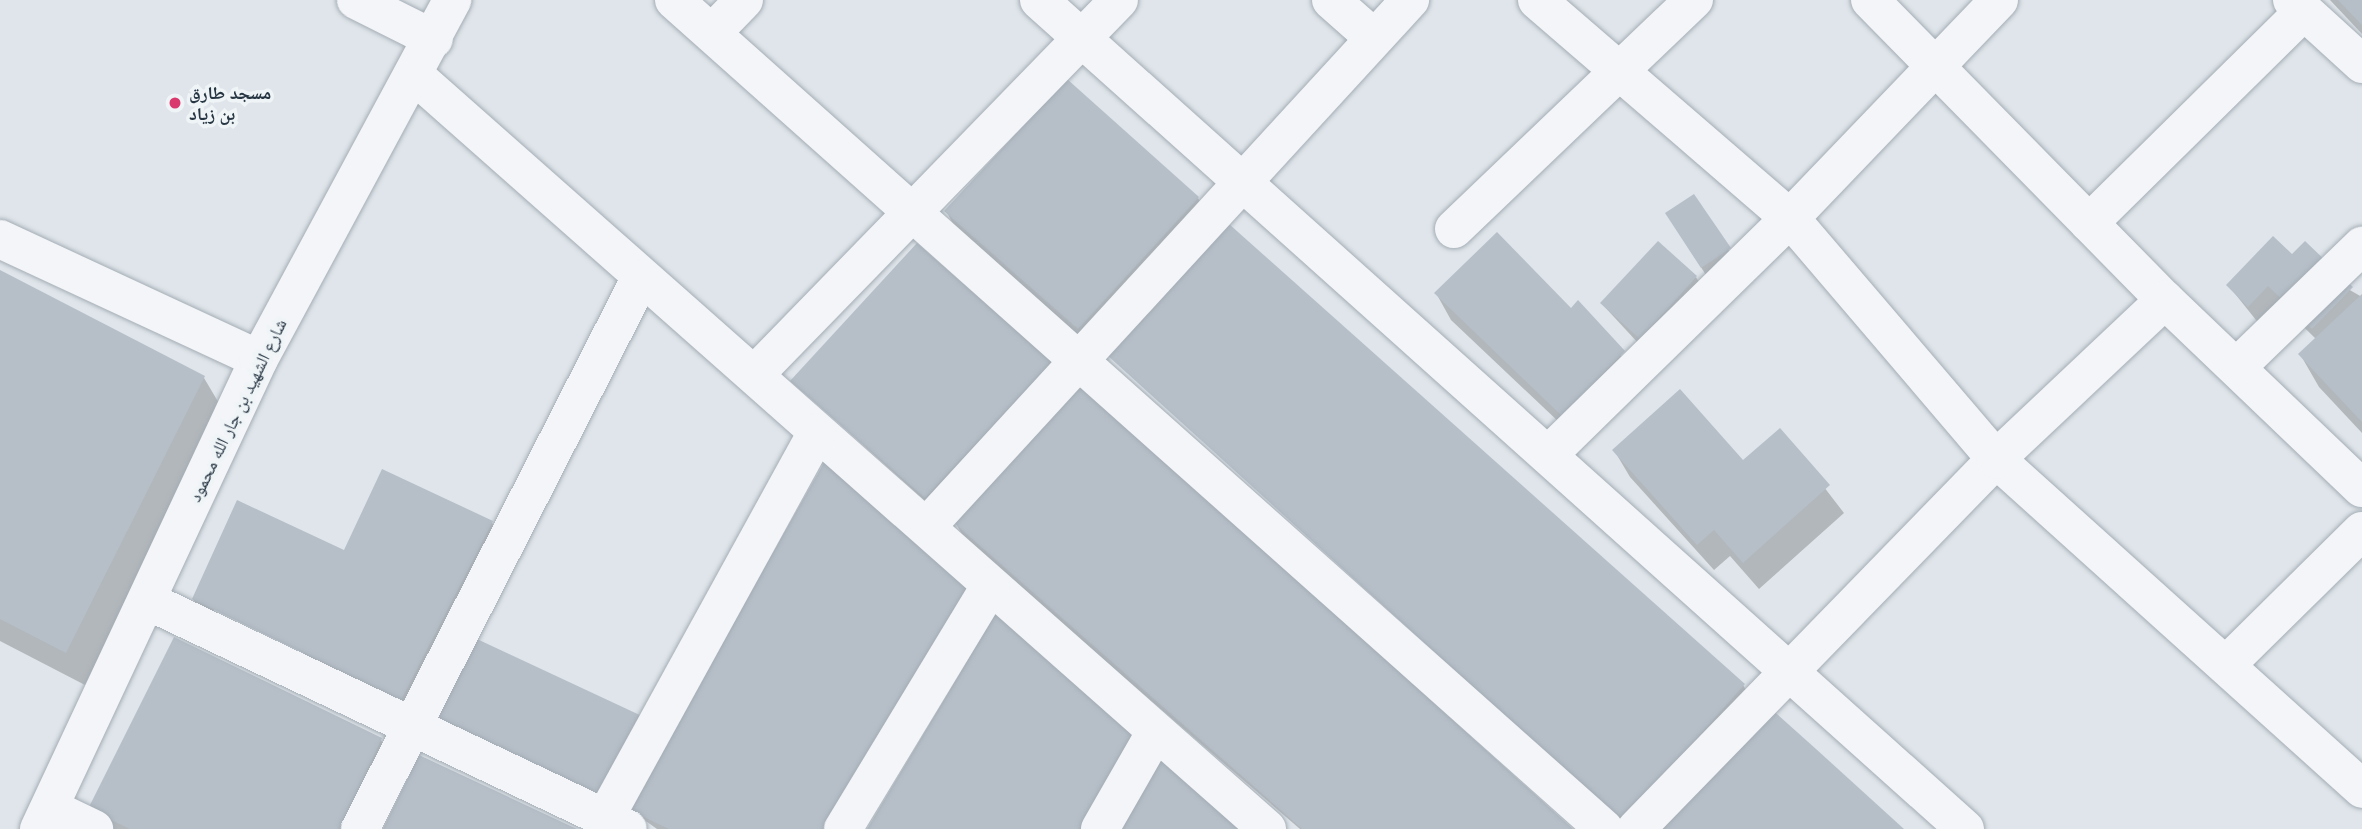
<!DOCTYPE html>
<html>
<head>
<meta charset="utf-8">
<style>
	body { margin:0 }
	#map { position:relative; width:2362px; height:829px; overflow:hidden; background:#dfe5ea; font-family:"Golos Text","Noto Naskh Arabic",sans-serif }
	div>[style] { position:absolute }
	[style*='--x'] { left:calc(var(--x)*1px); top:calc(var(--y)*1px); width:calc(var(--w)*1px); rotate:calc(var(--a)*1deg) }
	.shadow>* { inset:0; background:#0003 }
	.building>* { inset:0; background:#b6bfc8 }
	.roads { filter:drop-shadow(0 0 2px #a4adb5) drop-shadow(0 0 2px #a4adb5) }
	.minor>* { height:38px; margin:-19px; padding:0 19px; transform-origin:19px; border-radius:19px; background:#f3f5f8 }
	.dots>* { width:19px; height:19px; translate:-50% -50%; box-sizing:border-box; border:4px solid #eff4f7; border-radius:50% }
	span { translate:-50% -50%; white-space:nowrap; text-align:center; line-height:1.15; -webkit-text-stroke:7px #eff4f7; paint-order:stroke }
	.poi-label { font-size:18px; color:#273643; font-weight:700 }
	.left { translate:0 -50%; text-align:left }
	.street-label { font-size:18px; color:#273643 }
</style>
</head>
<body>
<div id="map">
	<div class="shadow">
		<i style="clip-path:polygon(2330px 0,2362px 0,2362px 34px)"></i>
		<i style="clip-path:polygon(1694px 196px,1740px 268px,1713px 286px,1667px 214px)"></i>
		<i style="clip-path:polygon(1198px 198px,1203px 207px,1094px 355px,961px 238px,946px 211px)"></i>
		<i style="clip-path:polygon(2292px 257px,2362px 297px,2362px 433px,2319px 387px,2300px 354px,2316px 339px,2280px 304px,2260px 325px,2228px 285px)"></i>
		<i style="clip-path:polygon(0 272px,204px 378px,223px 410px,85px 685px,0 641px)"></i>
		<i style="clip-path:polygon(1696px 277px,1707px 296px,1651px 357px,1602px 304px)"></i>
		<i style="clip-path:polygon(1436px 293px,1571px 310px,1578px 303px,1640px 379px,1579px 441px,1451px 320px)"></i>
		<i style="clip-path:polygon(1109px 355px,1743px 685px,1749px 695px,1629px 829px)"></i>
		<i style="clip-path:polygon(1051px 363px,931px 506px,792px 381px)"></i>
		<i style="clip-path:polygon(1780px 430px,1844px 513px,1759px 589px,1730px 556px,1714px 570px,1630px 477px,1614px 450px,1743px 462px)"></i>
		<i style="clip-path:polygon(evenodd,383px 471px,492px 523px,498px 532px,407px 709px,209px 625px,193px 599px,345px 552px,383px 471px,214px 607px,305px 651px,303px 655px,214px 611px,214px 607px)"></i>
		<i style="clip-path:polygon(955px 522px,1570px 829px,1300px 829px,966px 541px)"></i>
		<i style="clip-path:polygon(381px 740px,386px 749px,349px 829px,103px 829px,90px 809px)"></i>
		<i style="clip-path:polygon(629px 809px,838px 829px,657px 829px)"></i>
	</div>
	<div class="building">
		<i style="clip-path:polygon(2338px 0,2362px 0,2362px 25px)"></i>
		<i style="clip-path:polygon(1067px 79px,1199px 197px,1078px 329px,944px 211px)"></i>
		<i style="clip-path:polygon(1694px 194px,1731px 248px,1701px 268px,1665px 213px)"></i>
		<i style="clip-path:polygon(1229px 224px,1745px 684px,1622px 822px,1107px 355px)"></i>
		<i style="clip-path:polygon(1497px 232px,1571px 308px,1578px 300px,1625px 351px,1562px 416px,1434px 293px)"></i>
		<i style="clip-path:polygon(2273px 236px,2292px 254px,2305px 241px,2353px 287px,2312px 329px,2268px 286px,2248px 307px,2226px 285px)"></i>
		<i style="clip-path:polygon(1658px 241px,1697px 276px,1640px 339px,1600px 303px)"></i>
		<i style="clip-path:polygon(917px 243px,1052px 362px,925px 498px,790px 381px)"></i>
		<i style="clip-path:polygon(0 270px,205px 376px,66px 653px,0 619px)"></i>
		<i style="clip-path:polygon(2362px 294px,2362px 422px,2298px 354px)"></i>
		<i style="clip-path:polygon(1082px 384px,1573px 829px,1302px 829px,953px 522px)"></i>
		<i style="clip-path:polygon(1680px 389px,1743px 460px,1780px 428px,1830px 485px,1743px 563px,1714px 530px,1697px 545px,1612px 450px)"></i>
		<i style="clip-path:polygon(825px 461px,970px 590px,826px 829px,669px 829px,627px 809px)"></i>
		<i style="clip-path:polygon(382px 469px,493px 521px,401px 700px,192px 599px,237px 500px,344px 550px)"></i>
		<i style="clip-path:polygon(997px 611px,1136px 736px,1081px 829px,867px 829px)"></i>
		<i style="clip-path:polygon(174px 637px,382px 738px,340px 829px,130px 829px,88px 809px)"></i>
		<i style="clip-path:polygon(477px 639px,644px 717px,601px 795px,436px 719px)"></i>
		<i style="clip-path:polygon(1767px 705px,1816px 749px,1904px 829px,1657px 829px)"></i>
		<i style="clip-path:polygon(419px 755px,577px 829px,383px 829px)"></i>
		<i style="clip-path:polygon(1162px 757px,1244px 829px,1120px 829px)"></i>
	</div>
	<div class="roads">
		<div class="minor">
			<i style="--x:356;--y:0;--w:87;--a:26.6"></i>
			<i style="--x:674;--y:0;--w:1246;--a:41.71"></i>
			<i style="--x:1039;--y:0;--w:1243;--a:41.84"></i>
			<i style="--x:1331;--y:0;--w:57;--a:41.5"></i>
			<i style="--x:1537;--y:0;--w:334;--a:40.8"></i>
			<i style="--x:1790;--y:218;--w:317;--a:49.5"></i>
			<i style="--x:1996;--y:459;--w:493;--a:42"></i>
			<i style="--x:1870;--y:0;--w:421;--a:45.5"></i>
			<i style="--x:2165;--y:300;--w:272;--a:43.7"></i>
			<i style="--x:2292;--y:0;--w:95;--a:42.4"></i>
			<i style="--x:712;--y:33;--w:46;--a:-45.9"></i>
			<i style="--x:413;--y:74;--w:1140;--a:41.48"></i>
			<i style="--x:2089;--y:223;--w:302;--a:-44.6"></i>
			<i style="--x:1454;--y:229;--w:332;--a:-43.7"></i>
			<i style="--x:0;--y:239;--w:285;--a:24.9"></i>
			<i style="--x:2238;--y:366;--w:173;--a:-44.1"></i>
			<i style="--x:757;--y:372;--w:519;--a:-45.78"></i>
			<i style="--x:1548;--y:455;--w:339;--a:-44.4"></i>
			<i style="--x:1790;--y:218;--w:302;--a:-46.2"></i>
			<i style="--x:928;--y:525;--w:713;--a:-47.45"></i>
			<i style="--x:148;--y:601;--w:531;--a:25.41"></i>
			<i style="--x:2226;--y:665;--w:191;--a:-44.6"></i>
			<i style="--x:50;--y:808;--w:49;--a:25.5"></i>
			<i style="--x:605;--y:818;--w:440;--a:-61.2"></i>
			<i style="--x:39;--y:829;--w:519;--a:-64.92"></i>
			<i style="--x:259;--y:359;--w:408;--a:-61.7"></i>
			<i style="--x:360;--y:829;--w:617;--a:-63.02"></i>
			<i style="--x:843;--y:829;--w:284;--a:-58.8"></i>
			<i style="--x:1100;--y:829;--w:111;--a:-60.2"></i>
			<i style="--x:1636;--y:829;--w:516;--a:-45.78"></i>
			<i style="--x:1996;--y:459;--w:232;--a:-43.3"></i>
		</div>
	</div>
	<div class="dots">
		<i style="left:175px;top:103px;background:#da396d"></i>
	</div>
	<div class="poi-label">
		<span class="left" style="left:189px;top:103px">مسجد طارق<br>بن زياد</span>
	</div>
	<div class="street-label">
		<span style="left:237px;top:410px;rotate:-64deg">شارع الشهيد بن جار الله محمود</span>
	</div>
</div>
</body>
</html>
